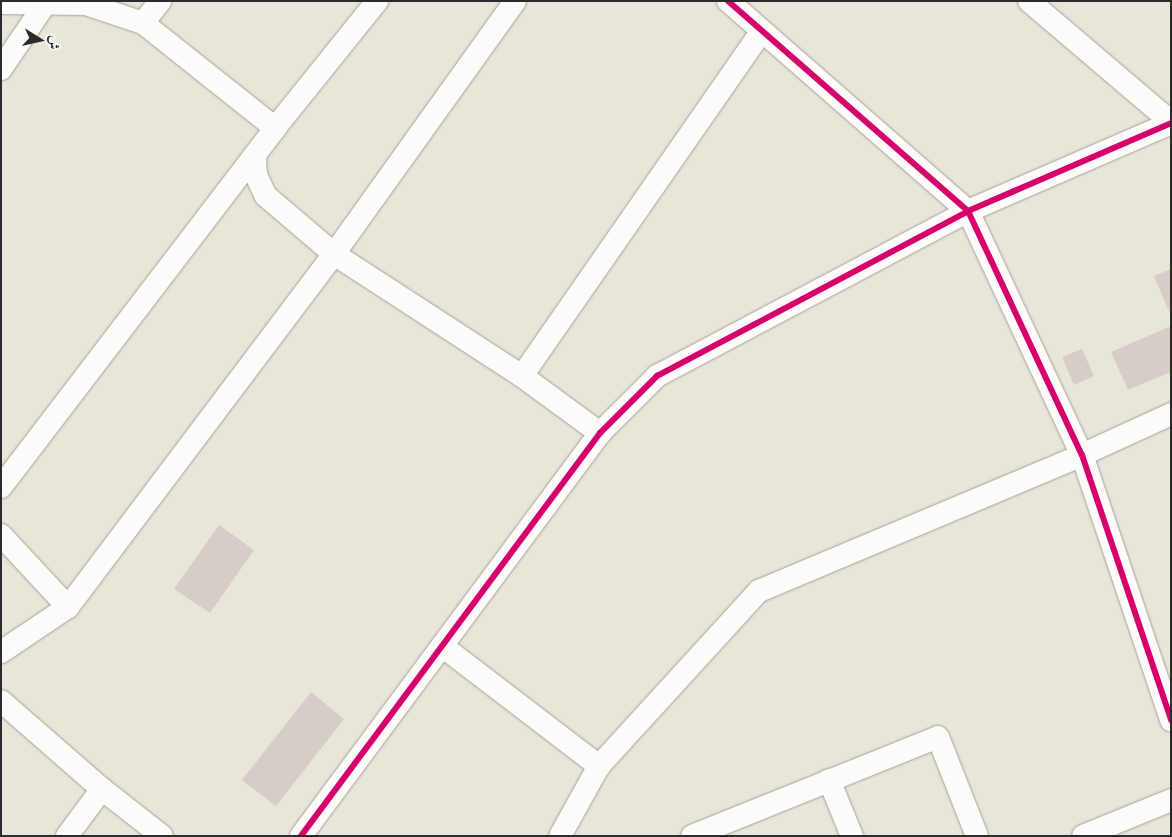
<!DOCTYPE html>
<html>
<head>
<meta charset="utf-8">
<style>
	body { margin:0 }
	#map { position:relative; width:1172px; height:837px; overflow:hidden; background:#e8e5d9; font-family:"EB Garamond",Amiri,serif }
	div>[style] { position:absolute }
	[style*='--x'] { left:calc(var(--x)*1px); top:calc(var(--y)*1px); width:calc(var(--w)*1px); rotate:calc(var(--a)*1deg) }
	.building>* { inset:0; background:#d7cdc7 }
	.roads { filter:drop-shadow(0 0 1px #a4a29b) drop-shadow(0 0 1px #a4a29b) }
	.minor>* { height:22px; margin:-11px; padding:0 11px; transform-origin:11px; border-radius:11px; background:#fcfbf9 }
	.cycleway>* { height:6px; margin:-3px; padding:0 3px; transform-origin:3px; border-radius:3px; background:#d6006c }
	span { translate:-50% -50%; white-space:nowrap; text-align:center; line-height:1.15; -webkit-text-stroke:4px #f6f6f2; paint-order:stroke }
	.frame { position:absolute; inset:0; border:2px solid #2b2b2b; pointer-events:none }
	.north { position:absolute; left:15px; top:15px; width:50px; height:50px; -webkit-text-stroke:4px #f6f6f2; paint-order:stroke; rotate:100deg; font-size:14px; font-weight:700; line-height:20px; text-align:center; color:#2b2b2b }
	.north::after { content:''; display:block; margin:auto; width:18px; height:22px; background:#2b2b2b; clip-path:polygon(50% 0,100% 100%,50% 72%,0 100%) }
</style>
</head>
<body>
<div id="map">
	<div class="building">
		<i style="clip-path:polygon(1171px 269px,1171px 316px,1154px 276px)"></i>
		<i style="clip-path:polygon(1171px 326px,1171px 372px,1128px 390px,1111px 352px)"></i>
		<i style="clip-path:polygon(1082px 349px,1094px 376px,1074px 385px,1062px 357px)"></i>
		<i style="clip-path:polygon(219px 525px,254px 550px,210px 613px,174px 589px)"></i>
		<i style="clip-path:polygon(311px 692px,344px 719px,276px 806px,242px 780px)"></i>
	</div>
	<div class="roads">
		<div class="minor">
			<i style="--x:728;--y:1;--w:319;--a:41.2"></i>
			<i style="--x:968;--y:211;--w:269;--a:65"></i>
			<i style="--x:1082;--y:455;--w:280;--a:71.4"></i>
			<i style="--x:1029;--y:1;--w:187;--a:40.4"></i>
			<i style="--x:1;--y:3;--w:85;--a:0.7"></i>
			<i style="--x:86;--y:4;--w:60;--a:18.4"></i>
			<i style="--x:143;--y:23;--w:169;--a:38.5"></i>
			<i style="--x:143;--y:23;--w:28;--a:-52"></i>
			<i style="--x:1;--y:69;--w:82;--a:-55.9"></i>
			<i style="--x:255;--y:157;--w:18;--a:87"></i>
			<i style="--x:256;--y:175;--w:23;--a:65"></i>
			<i style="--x:266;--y:196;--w:89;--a:40.5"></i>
			<i style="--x:334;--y:254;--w:224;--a:33"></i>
			<i style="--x:522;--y:376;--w:97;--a:36.2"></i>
			<i style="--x:522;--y:376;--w:419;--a:-55.2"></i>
			<i style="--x:1;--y:487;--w:452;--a:-52.6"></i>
			<i style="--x:275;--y:128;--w:163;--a:-51.2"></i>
			<i style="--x:1;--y:535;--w:98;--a:47.1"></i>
			<i style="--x:442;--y:646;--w:198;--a:37.4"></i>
			<i style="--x:1;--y:652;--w:81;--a:-33.9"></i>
			<i style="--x:68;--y:607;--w:442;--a:-53"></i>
			<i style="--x:334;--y:254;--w:311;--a:-54.4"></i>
			<i style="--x:1;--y:701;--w:134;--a:41.1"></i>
			<i style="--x:102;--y:789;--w:76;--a:38.1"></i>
			<i style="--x:829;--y:780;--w:61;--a:67.7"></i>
			<i style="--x:67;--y:836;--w:59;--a:-53.3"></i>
			<i style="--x:301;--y:836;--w:502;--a:-53.43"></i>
			<i style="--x:600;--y:433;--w:81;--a:-45"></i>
			<i style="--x:657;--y:376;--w:352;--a:-27.9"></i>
			<i style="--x:968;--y:211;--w:221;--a:-23.4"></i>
			<i style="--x:560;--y:836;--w:80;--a:-60.9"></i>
			<i style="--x:599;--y:766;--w:237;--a:-47.6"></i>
			<i style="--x:759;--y:591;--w:350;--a:-22.8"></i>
			<i style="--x:1082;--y:455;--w:98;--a:-24.7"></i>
			<i style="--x:692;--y:836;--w:265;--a:-21.9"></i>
			<i style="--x:938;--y:737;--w:106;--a:68.5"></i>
			<i style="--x:1083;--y:836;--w:95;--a:-22.2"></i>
		</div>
	</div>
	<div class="cycleway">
		<i style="--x:728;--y:1;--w:319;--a:41.2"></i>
		<i style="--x:968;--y:211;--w:269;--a:65"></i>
		<i style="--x:1082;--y:455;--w:280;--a:71.4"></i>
		<i style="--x:301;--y:836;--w:502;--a:-53.43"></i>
		<i style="--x:600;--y:433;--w:81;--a:-45"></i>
		<i style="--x:657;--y:376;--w:352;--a:-27.9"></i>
		<i style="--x:968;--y:211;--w:221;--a:-23.4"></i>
	</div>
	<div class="frame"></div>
	<div class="north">ش</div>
</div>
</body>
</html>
